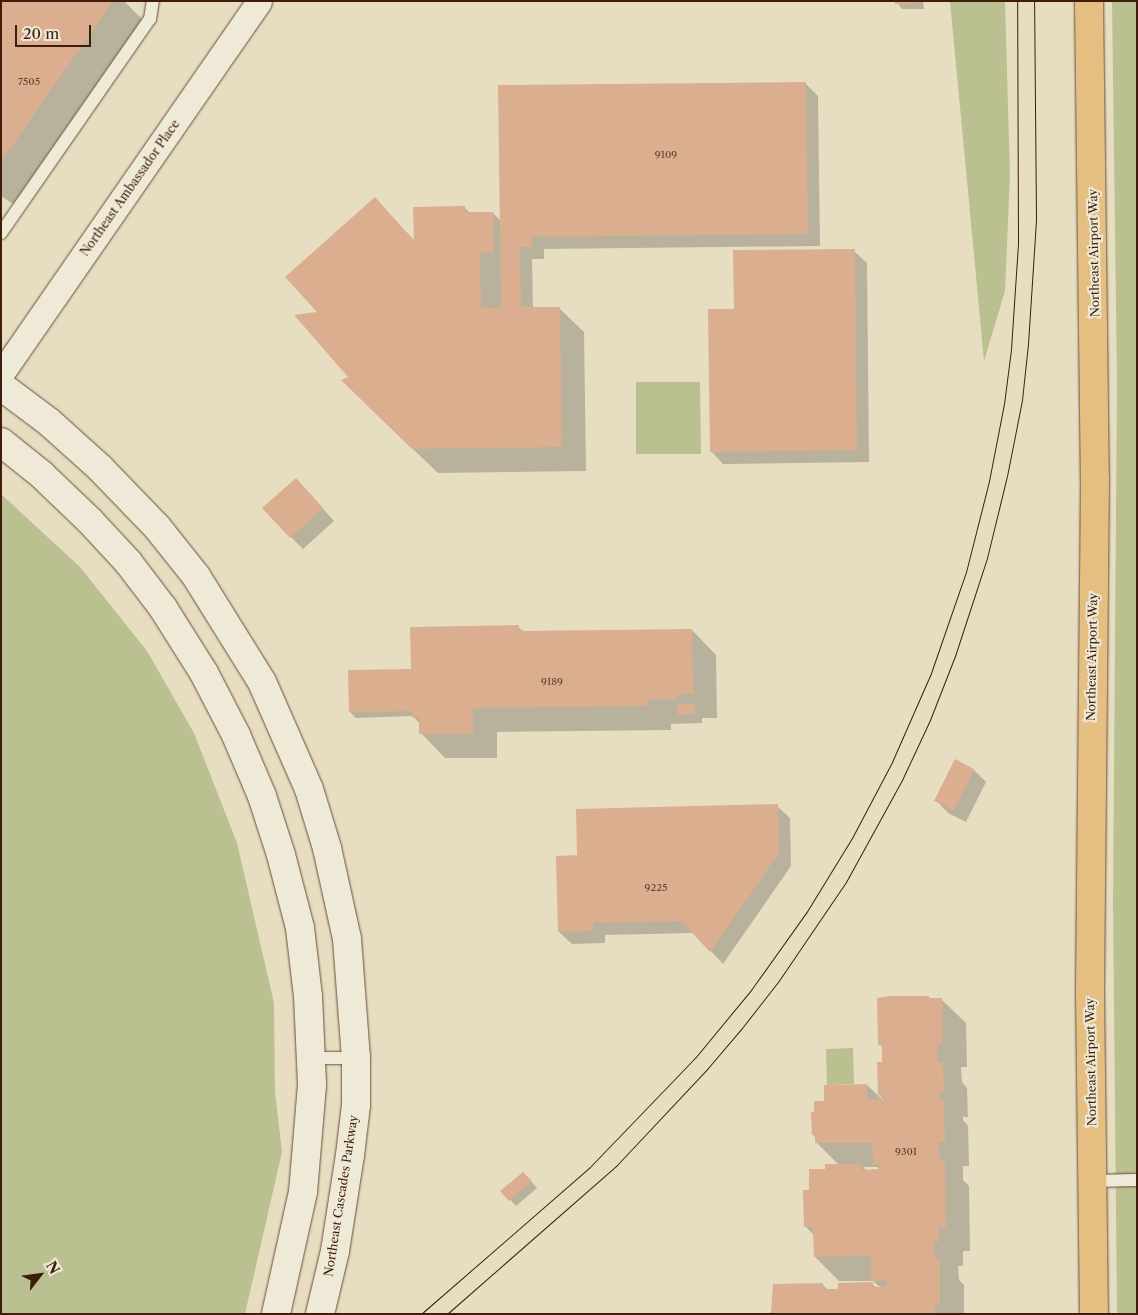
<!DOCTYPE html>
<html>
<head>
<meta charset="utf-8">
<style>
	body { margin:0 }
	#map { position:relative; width:1138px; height:1315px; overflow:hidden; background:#e7dec2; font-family:"Libre Caslon Text",serif }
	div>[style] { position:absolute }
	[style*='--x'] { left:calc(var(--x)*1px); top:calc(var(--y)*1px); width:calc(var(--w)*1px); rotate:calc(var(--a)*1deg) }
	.green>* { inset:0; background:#bac090 }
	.shadow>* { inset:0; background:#0003 }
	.building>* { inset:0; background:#dbae90 }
	.roads { filter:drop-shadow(0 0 1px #684d39) drop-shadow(0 0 1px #684d39) }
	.service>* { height:12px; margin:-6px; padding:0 6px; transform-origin:6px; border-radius:6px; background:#efead7 }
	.minor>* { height:25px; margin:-12.5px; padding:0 12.5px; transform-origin:12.5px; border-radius:12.5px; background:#efead7 }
	.tertiary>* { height:28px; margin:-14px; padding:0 14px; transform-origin:14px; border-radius:14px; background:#efead7 }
	.primary>* { height:28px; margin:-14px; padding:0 14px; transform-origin:14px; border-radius:14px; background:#e4bf81 }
	.tram>* { height:1px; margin:-0.5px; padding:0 0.5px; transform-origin:0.5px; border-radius:0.5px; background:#3e1d0b }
	span { translate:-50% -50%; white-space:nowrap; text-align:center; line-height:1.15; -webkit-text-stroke:4px #efead7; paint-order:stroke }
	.number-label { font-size:10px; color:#65412c }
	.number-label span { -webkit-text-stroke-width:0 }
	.street-label { font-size:12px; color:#3e1d0b }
	.frame { position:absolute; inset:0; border:2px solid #3e1d0b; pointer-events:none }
	.north { position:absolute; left:15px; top:1250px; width:50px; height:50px; -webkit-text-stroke:4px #efead7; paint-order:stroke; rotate:60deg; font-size:14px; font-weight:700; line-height:20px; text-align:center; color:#3e1d0b }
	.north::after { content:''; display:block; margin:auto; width:18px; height:22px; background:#3e1d0b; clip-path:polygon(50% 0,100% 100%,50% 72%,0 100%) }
	.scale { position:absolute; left:15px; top:25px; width:76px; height:22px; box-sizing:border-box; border:2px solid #3e1d0b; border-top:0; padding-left:6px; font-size:15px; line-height:18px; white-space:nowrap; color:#3e1d0b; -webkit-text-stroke:4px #efead7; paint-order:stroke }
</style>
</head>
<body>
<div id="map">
	<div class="green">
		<i style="clip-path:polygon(950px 1px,1005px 1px,1010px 175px,1005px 291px,984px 361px)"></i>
		<i style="clip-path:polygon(1112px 1px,1137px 1px,1137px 1314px,1117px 1314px,1113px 902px,1117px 382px)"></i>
		<i style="clip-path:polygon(636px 382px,700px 382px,701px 454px,636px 454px)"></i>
		<i style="clip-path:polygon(1px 494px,80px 567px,147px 651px,194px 733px,237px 843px,274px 1003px,275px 1092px,282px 1152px,245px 1314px,1px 1314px)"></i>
		<i style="clip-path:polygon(853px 1048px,854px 1084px,827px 1085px,826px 1049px)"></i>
	</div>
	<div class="shadow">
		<i style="clip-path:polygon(1px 1px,124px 1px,142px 19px,13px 204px,1px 196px)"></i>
		<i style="clip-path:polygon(896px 1px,923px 1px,924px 9px,902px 9px)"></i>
		<i style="clip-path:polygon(806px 84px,818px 96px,820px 246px,544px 249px,544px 259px,532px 259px,533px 308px,559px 308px,584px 332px,586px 471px,438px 473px,367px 405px,350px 377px,320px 313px,375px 199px,415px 241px,465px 208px,470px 213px,493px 213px,501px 221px)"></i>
		<i style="clip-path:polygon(854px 251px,867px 263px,869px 462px,723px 464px,711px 451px)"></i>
		<i style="clip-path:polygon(308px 492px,334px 521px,303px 549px,291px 537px)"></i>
		<i style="clip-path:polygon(518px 627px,524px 632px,692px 630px,716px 655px,717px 718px,702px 718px,702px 723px,671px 724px,671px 730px,497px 732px,497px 758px,445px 758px,421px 733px,421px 725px,413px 716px,356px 718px,350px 712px,412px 670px)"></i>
		<i style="clip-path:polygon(956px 761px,974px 770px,986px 782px,966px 822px,948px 813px,936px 800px)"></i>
		<i style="clip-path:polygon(777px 806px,790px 818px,791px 866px,723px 964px,694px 933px,605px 935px,605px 943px,572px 944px,559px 932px,578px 856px)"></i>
		<i style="clip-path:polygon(evenodd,929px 997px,931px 999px,941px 999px,966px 1023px,967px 1067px,961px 1067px,962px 1082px,967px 1088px,968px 1117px,963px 1117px,963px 1120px,968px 1126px,969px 1166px,963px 1166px,963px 1180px,969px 1186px,970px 1251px,963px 1251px,963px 1266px,958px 1266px,959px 1280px,964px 1285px,964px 1314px,768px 1314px,823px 1285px,828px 1290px,872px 1284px,877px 1288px,881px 1288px,873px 1281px,839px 1281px,815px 1257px,815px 1236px,805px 1226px,810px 1191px,826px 1170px,839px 1165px,817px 1143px,816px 1138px,813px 1134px,815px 1113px,825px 1102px,867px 1085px,884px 1101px,879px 1094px,883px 1064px,883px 1048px,879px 1044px,929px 997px,863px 1167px,877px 1167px,881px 1171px,867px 1171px,863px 1167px)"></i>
		<i style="clip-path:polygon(529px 1179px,537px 1188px,516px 1206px,502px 1191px)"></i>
	</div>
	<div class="building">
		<i style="clip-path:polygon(1px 1px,113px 1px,1px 162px)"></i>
		<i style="clip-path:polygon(895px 1px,918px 1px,918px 3px,895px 4px)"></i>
		<i style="clip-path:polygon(806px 82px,808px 234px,532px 237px,532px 247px,520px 247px,521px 307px,560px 307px,562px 447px,412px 449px,341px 380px,348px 377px,294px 315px,317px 312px,285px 277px,375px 197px,414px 241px,413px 207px,465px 206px,465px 212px,493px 212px,494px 252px,480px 253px,481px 308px,501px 308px,498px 85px)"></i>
		<i style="clip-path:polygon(855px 249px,857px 450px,710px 452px,708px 309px,734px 309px,733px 250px)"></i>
		<i style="clip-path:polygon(296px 478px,323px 508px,290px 538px,262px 508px)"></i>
		<i style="clip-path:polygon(519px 625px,519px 631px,692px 629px,693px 694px,678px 694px,678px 699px,647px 700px,647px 706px,473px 708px,473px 734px,419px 734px,419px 717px,412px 718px,412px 711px,349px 712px,348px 670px,411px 669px,410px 627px)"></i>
		<i style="clip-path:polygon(677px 704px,695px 704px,695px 714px,678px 715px)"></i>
		<i style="clip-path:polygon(955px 759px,974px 769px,954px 810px,934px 801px)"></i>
		<i style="clip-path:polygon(778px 804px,779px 853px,710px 952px,681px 921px,593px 923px,593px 931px,558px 932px,556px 856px,577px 855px,576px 809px)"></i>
		<i style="clip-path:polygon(890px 996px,929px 996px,929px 998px,942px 998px,943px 1043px,937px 1043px,938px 1062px,943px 1062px,944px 1093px,939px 1093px,939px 1100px,944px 1100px,945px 1142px,939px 1142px,940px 1160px,945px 1160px,946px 1227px,939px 1227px,939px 1242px,934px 1242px,935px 1259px,940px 1259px,940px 1305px,935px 1305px,935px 1314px,767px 1314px,771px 1312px,773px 1284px,823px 1283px,823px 1289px,838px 1289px,838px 1283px,873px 1282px,873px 1287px,887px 1287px,887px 1280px,871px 1281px,871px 1256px,814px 1257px,813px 1227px,804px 1227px,803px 1190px,809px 1190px,809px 1169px,825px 1169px,825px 1164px,861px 1164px,861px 1170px,879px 1169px,879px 1164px,873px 1164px,872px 1143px,815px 1143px,815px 1135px,812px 1135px,811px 1112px,814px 1112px,814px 1101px,824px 1101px,824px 1085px,867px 1084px,867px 1100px,883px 1100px,883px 1095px,878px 1095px,877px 1062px,882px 1062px,882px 1045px,878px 1045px,877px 998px)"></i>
		<i style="clip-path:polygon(523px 1172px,532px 1181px,509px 1201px,500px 1191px)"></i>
	</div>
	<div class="roads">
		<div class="service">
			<i style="--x:1;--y:233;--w:261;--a:-55.2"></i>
			<i style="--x:150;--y:19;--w:18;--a:-81"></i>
			<i style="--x:312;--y:1058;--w:44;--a:0"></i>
			<i style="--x:1093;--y:1181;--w:44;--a:-1.3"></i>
		</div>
		<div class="minor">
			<i style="--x:1;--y:374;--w:453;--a:-55.3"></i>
		</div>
		<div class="tertiary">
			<i style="--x:1;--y:386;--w:60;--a:36.9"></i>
			<i style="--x:49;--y:422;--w:69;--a:42"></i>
			<i style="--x:100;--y:468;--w:82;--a:46"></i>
			<i style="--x:157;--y:527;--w:63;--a:51.5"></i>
			<i style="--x:196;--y:576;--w:125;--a:58.1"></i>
			<i style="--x:262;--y:682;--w:117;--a:66.3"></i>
			<i style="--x:309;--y:789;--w:62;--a:73"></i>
			<i style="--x:327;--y:848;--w:93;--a:77.6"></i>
			<i style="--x:347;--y:939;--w:119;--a:85.7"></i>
			<i style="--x:356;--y:1058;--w:47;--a:90"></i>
			<i style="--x:356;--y:1105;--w:50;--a:96.8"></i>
			<i style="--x:350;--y:1155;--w:97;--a:98.9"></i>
			<i style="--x:335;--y:1251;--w:65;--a:103.4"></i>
			<i style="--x:1;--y:442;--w:53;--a:38.8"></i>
			<i style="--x:42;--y:475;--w:66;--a:43.8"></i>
			<i style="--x:90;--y:521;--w:56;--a:47.2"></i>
			<i style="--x:128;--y:562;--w:58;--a:52.7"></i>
			<i style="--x:163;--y:608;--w:77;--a:57.8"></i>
			<i style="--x:204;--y:673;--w:70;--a:62.7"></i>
			<i style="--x:236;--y:735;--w:66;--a:66.9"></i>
			<i style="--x:262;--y:796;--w:62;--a:72.1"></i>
			<i style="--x:281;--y:855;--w:75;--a:75.4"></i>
			<i style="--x:300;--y:928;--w:68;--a:83.3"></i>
			<i style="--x:308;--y:996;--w:89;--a:87.4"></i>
			<i style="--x:312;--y:1085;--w:107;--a:94.8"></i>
			<i style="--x:303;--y:1192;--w:125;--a:102.5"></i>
		</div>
		<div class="primary">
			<i style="--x:1089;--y:1;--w:478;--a:89.3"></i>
			<i style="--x:1095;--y:479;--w:513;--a:90.56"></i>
			<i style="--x:1090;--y:992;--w:322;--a:89.3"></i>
		</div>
	</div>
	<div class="tram">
		<i style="--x:421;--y:1314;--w:223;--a:-41"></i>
		<i style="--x:589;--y:1168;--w:153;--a:-46.1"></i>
		<i style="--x:695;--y:1058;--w:88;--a:-50.5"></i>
		<i style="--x:751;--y:990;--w:95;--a:-54.5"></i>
		<i style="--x:806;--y:913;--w:88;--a:-58.5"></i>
		<i style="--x:852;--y:838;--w:86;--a:-62.2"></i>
		<i style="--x:892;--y:762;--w:97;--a:-66.3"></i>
		<i style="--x:931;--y:673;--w:107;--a:-70.9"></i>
		<i style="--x:966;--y:572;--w:94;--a:-75.8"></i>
		<i style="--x:989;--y:481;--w:78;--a:-79"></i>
		<i style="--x:1004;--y:404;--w:55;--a:-82.7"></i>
		<i style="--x:1011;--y:349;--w:106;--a:-86.2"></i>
		<i style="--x:1018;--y:243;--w:242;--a:-90.2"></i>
		<i style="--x:447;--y:1314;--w:226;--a:-41.2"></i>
		<i style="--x:617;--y:1165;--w:133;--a:-46.8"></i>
		<i style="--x:708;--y:1068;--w:52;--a:-49.6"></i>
		<i style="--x:742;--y:1028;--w:58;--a:-52"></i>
		<i style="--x:778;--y:982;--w:121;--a:-55.8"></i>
		<i style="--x:846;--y:882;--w:116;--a:-61.2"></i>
		<i style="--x:902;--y:780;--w:66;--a:-65"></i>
		<i style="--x:930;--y:720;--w:69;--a:-68.7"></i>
		<i style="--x:955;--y:656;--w:103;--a:-71.9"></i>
		<i style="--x:987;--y:558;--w:84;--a:-76.3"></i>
		<i style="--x:1007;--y:476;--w:77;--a:-78.8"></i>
		<i style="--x:1022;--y:400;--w:56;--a:-83.9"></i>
		<i style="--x:1028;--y:344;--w:125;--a:-86.3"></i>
		<i style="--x:1036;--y:219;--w:218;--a:-90.5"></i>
	</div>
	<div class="number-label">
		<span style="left:29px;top:82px">7505</span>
		<span style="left:666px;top:155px">9109</span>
		<span style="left:552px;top:682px">9189</span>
		<span style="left:656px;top:888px">9225</span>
		<span style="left:906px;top:1152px">9301</span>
	</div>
	<div class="street-label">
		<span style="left:130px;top:188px;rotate:-55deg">Northeast Ambassador Place</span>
		<span style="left:1094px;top:253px;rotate:-91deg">Northeast Airport Way</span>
		<span style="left:1092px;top:657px;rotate:-89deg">Northeast Airport Way</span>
		<span style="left:1091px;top:1062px;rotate:-91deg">Northeast Airport Way</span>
		<span style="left:341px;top:1196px;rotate:-81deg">Northeast Cascades Parkway</span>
	</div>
	<div class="frame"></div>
	<div class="north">N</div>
	<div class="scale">20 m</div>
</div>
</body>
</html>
